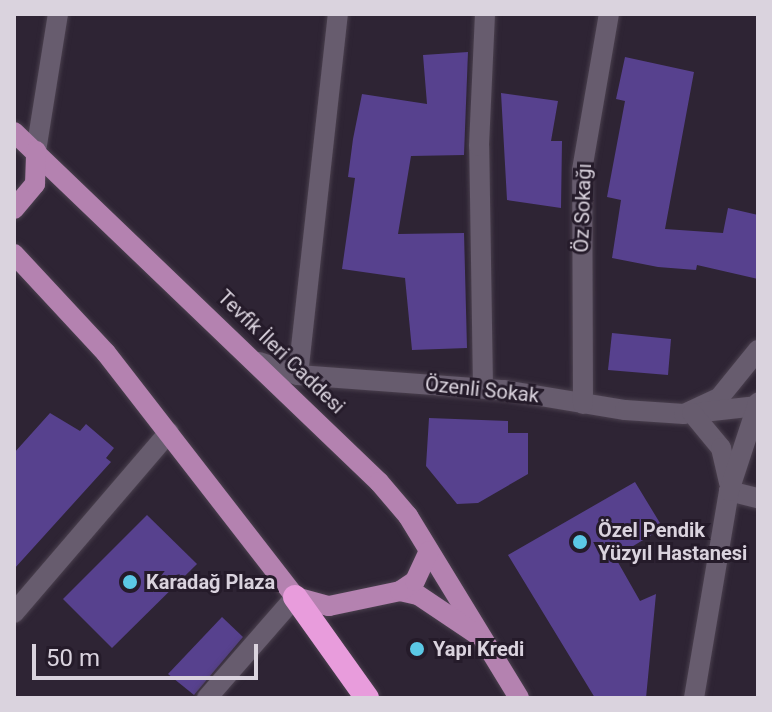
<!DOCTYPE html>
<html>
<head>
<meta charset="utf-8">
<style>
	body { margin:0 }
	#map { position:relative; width:772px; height:712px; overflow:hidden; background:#2e2434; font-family:Roboto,sans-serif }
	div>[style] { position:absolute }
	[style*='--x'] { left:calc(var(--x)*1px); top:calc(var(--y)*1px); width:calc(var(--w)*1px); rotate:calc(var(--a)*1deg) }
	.building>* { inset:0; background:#57418e }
	.roads { filter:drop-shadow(0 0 2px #4a404e) drop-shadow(0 0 2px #4a404e) }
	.minor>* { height:20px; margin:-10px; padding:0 10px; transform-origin:10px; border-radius:10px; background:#675c6e }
	.major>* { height:20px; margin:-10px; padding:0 10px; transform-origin:10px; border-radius:10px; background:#b482b0 }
	.highway>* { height:24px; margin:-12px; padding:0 12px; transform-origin:12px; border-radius:12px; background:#e89cdc }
	.dots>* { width:22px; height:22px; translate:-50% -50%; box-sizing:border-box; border:4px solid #251b2a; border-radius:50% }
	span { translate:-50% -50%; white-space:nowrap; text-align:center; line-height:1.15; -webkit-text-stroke:6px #251b2a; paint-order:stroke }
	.street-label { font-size:20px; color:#dad3de }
	.poi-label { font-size:20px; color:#dad3de; font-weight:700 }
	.left { translate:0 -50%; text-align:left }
	.frame { position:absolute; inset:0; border:16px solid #dad3de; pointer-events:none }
	.scale { position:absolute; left:32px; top:644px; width:226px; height:36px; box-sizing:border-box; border:4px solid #dad3de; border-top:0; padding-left:10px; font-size:24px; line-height:28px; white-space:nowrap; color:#dad3de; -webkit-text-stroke:6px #251b2a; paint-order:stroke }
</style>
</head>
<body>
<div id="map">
	<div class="building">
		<i style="clip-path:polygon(468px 52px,464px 155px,411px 156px,398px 234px,464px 233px,467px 348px,412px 350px,405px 278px,342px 269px,355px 178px,348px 177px,353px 139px,362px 94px,427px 104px,423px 55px)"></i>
		<i style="clip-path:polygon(625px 57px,694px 72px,665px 229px,723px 233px,728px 208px,758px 215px,758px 279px,697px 265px,696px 270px,658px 267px,612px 258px,621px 200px,607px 197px,625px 101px,616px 99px)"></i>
		<i style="clip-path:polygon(501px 93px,558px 101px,551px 141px,562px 141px,561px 208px,507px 200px)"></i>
		<i style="clip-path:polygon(612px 333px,671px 339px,668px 375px,608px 370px)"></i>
		<i style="clip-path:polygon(50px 413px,80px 431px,86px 424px,114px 448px,106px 458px,111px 462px,14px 569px,14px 453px)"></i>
		<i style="clip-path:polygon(429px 418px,508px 421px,508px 433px,528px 433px,528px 474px,478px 503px,457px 504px,426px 466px)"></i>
		<i style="clip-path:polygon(635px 482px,663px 528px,615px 557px,640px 601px,656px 594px,646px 698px,595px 698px,508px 555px)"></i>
		<i style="clip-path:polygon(147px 515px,197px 564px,112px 648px,63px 599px)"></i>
		<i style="clip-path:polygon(222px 617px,243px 637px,194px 695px,168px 674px)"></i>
	</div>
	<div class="roads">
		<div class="minor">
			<i style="--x:36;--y:151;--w:139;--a:-80.9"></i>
			<i style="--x:259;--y:362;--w:41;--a:18.4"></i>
			<i style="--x:298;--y:375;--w:207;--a:4.2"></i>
			<i style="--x:504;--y:390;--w:123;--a:9.4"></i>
			<i style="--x:625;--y:410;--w:59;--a:3.9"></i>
			<i style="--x:684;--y:414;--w:38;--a:-25"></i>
			<i style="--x:719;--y:398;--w:62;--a:-50.9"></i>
			<i style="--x:298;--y:375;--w:363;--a:-83.7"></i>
			<i style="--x:483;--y:388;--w:242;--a:-90.9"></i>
			<i style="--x:479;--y:146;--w:132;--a:-87.4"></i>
			<i style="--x:583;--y:404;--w:234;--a:-90.2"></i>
			<i style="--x:582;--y:170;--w:158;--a:-80.2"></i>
			<i style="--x:703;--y:412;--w:55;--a:-6.2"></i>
			<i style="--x:692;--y:413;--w:45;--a:50.4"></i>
			<i style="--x:721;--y:448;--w:36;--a:77"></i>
			<i style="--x:729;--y:491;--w:30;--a:14"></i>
			<i style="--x:14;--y:613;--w:238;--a:-49.4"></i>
			<i style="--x:207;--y:698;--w:134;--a:-48.9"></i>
			<i style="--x:694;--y:698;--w:210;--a:-80.4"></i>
			<i style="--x:729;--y:491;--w:93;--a:-71.8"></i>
		</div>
		<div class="major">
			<i style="--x:14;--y:132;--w:506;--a:43.8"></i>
			<i style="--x:379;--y:482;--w:45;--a:49.5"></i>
			<i style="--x:408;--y:516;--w:213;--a:58.6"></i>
			<i style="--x:14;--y:209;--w:33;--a:-50"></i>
			<i style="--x:35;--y:184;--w:33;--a:-88"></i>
			<i style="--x:14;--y:254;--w:135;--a:47.1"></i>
			<i style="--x:106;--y:353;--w:309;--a:52.2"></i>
			<i style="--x:295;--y:597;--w:35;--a:15"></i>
			<i style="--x:329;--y:606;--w:73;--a:-11.9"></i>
			<i style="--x:400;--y:591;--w:18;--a:13"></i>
			<i style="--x:418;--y:595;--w:70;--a:33.9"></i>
			<i style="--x:400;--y:591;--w:18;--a:-34"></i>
			<i style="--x:415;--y:581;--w:33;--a:-65"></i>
		</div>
		<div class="highway">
			<i style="--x:295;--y:597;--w:124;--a:54.5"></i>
		</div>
	</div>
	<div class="dots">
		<i style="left:580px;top:542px;background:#5bc8e6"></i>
		<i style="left:130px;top:582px;background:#5bc8e6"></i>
		<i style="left:417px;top:649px;background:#5bc8e6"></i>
	</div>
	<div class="street-label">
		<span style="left:583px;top:208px;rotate:-88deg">Öz Sokağı</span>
		<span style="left:281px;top:352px;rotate:44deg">Tevfik İleri Caddesi</span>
		<span style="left:482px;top:390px;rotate:6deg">Özenli Sokak</span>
	</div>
	<div class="poi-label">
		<span class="left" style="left:598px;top:542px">Özel Pendik<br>Yüzyıl Hastanesi</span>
		<span class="left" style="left:146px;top:582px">Karadağ Plaza</span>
		<span class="left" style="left:433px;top:649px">Yapı Kredi</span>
	</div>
	<div class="frame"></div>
	<div class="scale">50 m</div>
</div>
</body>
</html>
